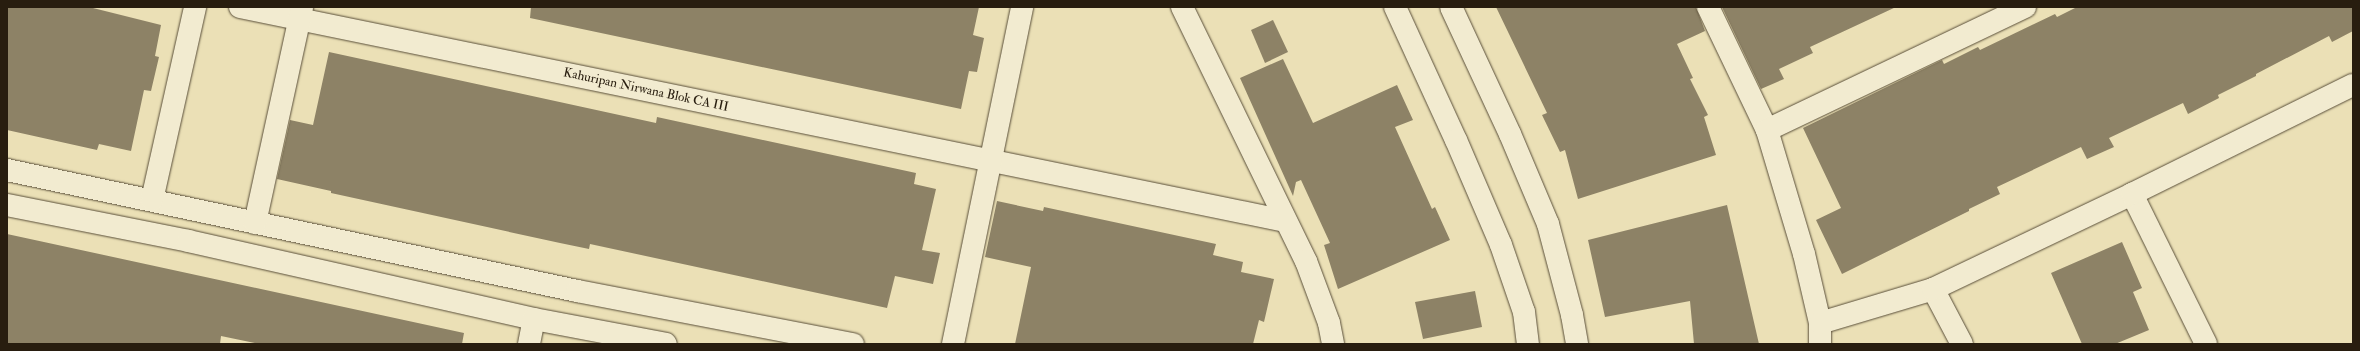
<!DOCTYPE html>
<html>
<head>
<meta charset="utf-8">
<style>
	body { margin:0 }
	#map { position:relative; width:2360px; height:351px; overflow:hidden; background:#ebe0b6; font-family:"IM FELL Double Pica",serif }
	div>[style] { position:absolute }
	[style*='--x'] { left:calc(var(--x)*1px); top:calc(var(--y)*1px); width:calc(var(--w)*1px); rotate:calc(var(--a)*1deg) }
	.building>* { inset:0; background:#8d8266 }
	.roads { filter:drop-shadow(0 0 1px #594e39) drop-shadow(0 0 1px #594e39) }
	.street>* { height:22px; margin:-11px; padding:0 11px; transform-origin:11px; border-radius:11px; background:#f2ebd0 }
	span { translate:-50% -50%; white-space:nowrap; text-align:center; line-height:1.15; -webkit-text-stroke:3px #f2ebd0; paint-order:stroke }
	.street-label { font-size:13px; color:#281d0f }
	.frame { position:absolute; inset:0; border:8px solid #281d0f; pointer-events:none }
</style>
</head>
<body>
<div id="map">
	<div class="building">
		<i style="clip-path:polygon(7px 7px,89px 7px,161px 25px,155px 56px,159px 57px,151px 91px,144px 90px,131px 151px,99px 144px,97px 150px,7px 130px)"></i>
		<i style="clip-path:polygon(531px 7px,979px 7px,973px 35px,984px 38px,977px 72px,969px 71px,961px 109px,530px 18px)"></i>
		<i style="clip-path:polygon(1496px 7px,1696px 7px,1705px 31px,1677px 44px,1693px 78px,1690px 79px,1708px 115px,1704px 117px,1716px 155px,1578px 199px,1565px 150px,1560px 152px,1542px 115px,1547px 113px)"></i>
		<i style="clip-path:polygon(1722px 7px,1896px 7px,1810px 47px,1813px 53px,1779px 69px,1784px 79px,1761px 89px)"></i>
		<i style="clip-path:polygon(2077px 7px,2353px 7px,2353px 31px,2332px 42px,2329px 36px,2256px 74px,2256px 76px,2218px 95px,2219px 98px,2188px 114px,2183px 103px,2109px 138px,2114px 147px,2087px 159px,2081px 147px,1997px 187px,2000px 194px,1969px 209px,1969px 211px,1842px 274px,1816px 220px,1841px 208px,1803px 128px,1942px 60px,1944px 64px,1978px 47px,1980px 50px,2055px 14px,2057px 17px)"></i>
		<i style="clip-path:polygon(1273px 20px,1288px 52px,1265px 63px,1251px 30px)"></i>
		<i style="clip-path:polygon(329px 52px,656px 123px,657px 117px,916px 173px,914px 184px,936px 189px,922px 250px,940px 253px,933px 284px,895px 276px,887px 308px,590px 244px,589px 249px,560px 243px,331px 193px,331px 191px,277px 179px,290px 120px,313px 125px)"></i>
		<i style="clip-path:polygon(1283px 59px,1313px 123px,1397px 85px,1413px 120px,1395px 127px,1432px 209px,1435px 207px,1450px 240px,1338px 289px,1324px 245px,1330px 243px,1301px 180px,1296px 182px,1293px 196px,1240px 78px)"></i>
		<i style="clip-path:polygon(997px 201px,1043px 211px,1044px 207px,1216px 244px,1213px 255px,1243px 262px,1241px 272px,1274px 279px,1264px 322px,1259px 320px,1253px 344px,1015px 344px,1031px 267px,985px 257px)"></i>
		<i style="clip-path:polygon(1727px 205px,1759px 344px,1694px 344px,1690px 301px,1605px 317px,1588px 240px)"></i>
		<i style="clip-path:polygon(7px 234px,464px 333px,462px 344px,260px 344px,221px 336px,220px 344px,7px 344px)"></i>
		<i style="clip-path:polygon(2122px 242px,2142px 288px,2133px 292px,2149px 330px,2115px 344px,2082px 344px,2051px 273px)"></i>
		<i style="clip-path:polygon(1475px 291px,1482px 327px,1423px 339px,1415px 302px)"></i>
	</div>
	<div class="roads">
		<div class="street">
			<i style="--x:240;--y:7;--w:1067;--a:11.57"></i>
			<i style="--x:1182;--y:7;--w:283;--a:64"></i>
			<i style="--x:1306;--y:261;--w:66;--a:69.6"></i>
			<i style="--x:1329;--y:323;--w:21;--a:79"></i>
			<i style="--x:1395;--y:7;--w:146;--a:65.4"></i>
			<i style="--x:1456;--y:140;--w:114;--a:66.8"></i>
			<i style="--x:1501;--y:245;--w:71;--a:71.1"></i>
			<i style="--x:1524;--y:312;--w:32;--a:83"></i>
			<i style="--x:1451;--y:7;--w:140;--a:65.1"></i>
			<i style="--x:1510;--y:134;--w:98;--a:67.1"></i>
			<i style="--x:1548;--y:224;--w:94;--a:75.2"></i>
			<i style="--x:1572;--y:315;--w:29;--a:80"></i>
			<i style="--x:1708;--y:7;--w:136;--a:64.4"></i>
			<i style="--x:1767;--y:130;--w:129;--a:73.4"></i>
			<i style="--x:1804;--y:254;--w:71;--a:76.9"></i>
			<i style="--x:1820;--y:323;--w:21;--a:90"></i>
			<i style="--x:1767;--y:130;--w:286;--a:-25.5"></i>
			<i style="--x:7;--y:170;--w:583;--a:11.98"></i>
			<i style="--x:577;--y:291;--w:281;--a:10.9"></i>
			<i style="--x:2132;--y:194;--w:167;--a:63.7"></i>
			<i style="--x:152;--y:200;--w:198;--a:-77.4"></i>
			<i style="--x:7;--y:205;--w:185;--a:11.2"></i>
			<i style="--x:188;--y:241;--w:355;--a:12.7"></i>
			<i style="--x:534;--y:319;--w:134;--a:10.7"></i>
			<i style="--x:255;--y:223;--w:221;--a:-77.7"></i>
			<i style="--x:1933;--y:289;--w:62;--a:62.2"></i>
			<i style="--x:1820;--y:323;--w:118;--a:-16.7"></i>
			<i style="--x:1933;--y:289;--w:221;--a:-25.5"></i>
			<i style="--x:2132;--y:194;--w:246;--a:-26.3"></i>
			<i style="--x:529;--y:344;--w:25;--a:-79"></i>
			<i style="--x:953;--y:344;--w:344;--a:-78.4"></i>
		</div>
	</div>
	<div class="street-label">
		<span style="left:646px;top:90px;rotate:12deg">Kahuripan Nirwana Blok CA III</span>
	</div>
	<div class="frame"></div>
</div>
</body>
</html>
